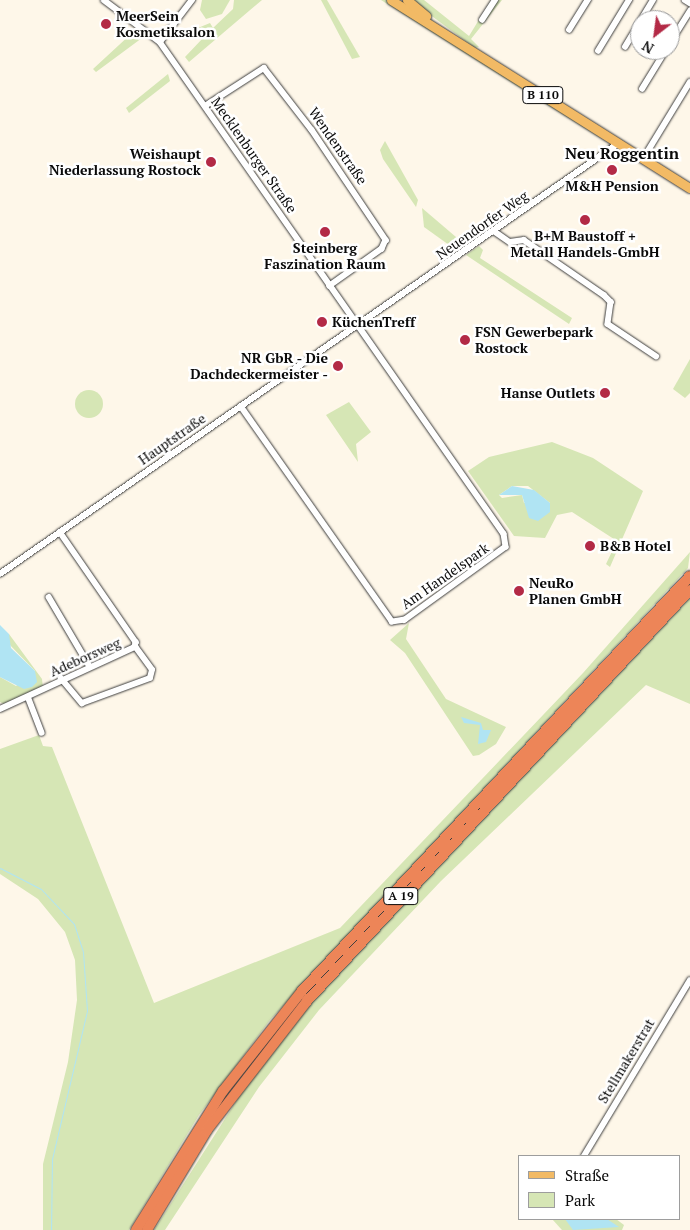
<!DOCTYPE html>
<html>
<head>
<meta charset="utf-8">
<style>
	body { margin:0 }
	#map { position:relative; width:690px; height:1230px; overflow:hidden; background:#fef7e9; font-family:"PT Serif",serif }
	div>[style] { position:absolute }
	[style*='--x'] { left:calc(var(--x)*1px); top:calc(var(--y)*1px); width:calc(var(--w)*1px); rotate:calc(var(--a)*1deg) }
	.green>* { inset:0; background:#d6e6b5 }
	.round { border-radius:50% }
	.water>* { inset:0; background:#b0e4f3 }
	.stream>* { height:1px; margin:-0.5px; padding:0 0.5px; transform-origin:0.5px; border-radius:0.5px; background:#b0e4f3 }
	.roads { filter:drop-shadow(0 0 1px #3d3d3d) drop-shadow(0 0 1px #3d3d3d) }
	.minor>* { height:5.5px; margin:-2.75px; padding:0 2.75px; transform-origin:2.75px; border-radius:2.75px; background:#fff }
	.primary>* { height:9px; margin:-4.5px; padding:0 4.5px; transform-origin:4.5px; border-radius:4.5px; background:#f2ba65 }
	.motorway>* { height:10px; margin:-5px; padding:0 5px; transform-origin:5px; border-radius:5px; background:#ed8558 }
	.dots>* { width:14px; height:14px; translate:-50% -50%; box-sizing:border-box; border:2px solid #fff; border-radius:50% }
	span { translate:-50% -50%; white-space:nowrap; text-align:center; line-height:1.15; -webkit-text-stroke:5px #fff; paint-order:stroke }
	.shield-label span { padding:1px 4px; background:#fff; border:1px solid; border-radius:4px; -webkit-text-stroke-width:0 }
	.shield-label { font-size:12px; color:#0a0a0a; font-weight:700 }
	.poi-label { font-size:14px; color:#0a0a0a; font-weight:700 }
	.left { translate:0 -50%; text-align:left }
	.right { translate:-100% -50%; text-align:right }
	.street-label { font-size:14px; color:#0a0a0a }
	.quarter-label { font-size:16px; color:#0a0a0a; font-weight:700 }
	.legend { position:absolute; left:518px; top:1155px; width:162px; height:65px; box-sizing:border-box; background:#fff; border:1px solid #9d9d9d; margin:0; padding:6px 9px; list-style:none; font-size:15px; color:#0a0a0a }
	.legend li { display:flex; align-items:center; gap:10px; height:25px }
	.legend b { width:25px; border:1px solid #9d9d9d }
	.north { position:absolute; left:630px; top:10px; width:50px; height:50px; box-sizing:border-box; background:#fff; border:1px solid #9d9d9d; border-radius:50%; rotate:210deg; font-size:14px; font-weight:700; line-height:20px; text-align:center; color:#0a0a0a }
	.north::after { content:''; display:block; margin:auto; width:18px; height:22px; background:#b32a46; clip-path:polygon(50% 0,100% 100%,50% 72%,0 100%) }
</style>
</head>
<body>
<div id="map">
	<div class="green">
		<i style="clip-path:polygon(202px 0,230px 0,222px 14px,206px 19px,200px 10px)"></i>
		<i style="clip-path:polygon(234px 0,262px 0,189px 62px,185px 57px,203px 38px,192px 38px,193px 30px,210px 23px,213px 28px,233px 9px)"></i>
		<i style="clip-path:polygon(321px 0,327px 0,360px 57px,352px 59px)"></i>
		<i style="clip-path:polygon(381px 0,388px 0,613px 146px,474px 59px)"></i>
		<i style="clip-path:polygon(410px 0,424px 0,469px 36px,491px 0,502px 0,471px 39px,479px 47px,475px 48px)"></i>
		<i style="clip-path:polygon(132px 29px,142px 38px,96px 72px,93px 69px,132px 33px)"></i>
		<i style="clip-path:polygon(168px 74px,170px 81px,129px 113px,126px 108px)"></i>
		<i style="clip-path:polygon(385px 141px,418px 200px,416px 207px,383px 159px,380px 150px)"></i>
		<i style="clip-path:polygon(422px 208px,463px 243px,456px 250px,424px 227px)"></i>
		<i style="clip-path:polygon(479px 246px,483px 250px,480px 258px,572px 318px,569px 324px,466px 255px)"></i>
		<i style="clip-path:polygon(690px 359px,690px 393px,685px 398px,673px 389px)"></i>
		<i class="round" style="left:75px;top:390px;width:28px;height:28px"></i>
		<i style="clip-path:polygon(349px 402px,371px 432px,356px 444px,358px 462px,326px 415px)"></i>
		<i style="clip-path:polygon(evenodd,552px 442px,593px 458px,643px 491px,610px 567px,606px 564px,617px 541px,572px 512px,557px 515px,545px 538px,514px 536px,468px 471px,489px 457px,552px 442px,512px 486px,528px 486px,550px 503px,524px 503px,522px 495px,502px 498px,499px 495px,512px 486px)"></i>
		<i style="clip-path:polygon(690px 552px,688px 568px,270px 1020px,199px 1115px,129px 1230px,43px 1230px,43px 1164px,68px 1062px,77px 1000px,75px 960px,65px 932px,38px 899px,0 874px,0 749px,39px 735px,43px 746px,52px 747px,154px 1003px,340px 928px,583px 673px)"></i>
		<i style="clip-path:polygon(690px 598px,690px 704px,646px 685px,441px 881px,319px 1010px,259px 1087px,165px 1230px,154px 1230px,244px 1089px,314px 1000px)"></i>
		<i style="clip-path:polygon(409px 623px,406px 639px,446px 699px,506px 727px,496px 744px,479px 755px,473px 756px,405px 653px,390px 640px)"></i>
		<i style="clip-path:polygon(9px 634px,42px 679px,43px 688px,6px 705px,0 702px,0 677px,16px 686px,35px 671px,8px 643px)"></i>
		<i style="clip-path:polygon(552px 1219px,616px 1219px,624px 1225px,622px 1230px,562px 1230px)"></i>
	</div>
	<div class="water">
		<i style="clip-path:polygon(512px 486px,534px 490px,550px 503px,550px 512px,538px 521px,529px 518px,522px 495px,499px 495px)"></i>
		<i style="clip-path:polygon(0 625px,9px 634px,11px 648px,35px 671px,37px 682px,32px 687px,24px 689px,0 677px)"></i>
		<i style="clip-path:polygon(461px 717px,481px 723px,483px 730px,491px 730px,486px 742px,478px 744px,480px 725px,464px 723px)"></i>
		<i style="clip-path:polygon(565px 1219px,607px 1219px,619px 1227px,573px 1230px)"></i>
	</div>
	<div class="stream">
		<i style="--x:0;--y:868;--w:46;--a:27.1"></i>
		<i style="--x:41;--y:889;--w:48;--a:46.7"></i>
		<i style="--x:74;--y:924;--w:29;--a:72"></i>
		<i style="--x:83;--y:952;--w:59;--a:86.1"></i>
		<i style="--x:87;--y:1011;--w:152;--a:103.3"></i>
		<i style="--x:52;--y:1159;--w:71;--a:90.8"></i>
	</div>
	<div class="roads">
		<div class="minor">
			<i style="--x:104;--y:0;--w:70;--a:36.9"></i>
			<i style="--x:160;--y:42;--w:600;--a:55.04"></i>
			<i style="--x:504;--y:534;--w:13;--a:81"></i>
			<i style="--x:506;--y:547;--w:125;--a:144.1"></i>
			<i style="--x:405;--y:620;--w:13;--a:171"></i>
			<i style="--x:392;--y:622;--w:263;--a:-125.1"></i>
			<i style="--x:685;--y:0;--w:6;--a:31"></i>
			<i style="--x:482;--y:20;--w:24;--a:-57"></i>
			<i style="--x:641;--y:20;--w:23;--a:-59"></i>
			<i style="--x:569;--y:30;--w:36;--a:-58"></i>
			<i style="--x:160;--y:42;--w:53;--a:-52.7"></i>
			<i style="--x:670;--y:43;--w:38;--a:-58"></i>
			<i style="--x:625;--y:47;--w:29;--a:-59"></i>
			<i style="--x:598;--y:51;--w:60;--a:-58.7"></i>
			<i style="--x:642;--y:89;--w:46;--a:-58.4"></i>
			<i style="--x:205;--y:106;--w:70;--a:-32.8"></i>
			<i style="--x:264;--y:68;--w:78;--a:52.3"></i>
			<i style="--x:312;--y:130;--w:133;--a:56.1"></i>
			<i style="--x:386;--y:240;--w:10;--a:114"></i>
			<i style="--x:382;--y:249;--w:64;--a:144.6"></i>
			<i style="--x:643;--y:159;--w:90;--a:-58.6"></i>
			<i style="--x:494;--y:231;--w:19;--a:35"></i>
			<i style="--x:510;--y:242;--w:14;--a:-8"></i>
			<i style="--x:524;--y:240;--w:97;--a:34.5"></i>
			<i style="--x:604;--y:295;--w:10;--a:45"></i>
			<i style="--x:611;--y:302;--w:22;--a:98"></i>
			<i style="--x:608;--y:324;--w:58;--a:33.7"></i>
			<i style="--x:60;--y:532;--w:134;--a:55.4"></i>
			<i style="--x:136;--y:642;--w:5;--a:101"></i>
			<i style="--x:0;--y:574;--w:754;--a:-34.85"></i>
			<i style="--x:49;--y:597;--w:79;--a:59.5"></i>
			<i style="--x:61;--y:678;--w:33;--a:50"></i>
			<i style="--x:82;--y:703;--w:72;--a:-20.2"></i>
			<i style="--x:150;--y:678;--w:8;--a:-76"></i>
			<i style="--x:152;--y:670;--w:29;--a:-126"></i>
			<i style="--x:29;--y:699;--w:36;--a:69"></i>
			<i style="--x:0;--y:709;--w:149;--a:-24.7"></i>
			<i style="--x:584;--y:1156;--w:205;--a:-58.9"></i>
		</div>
		<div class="primary">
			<i style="--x:391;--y:0;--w:353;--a:32.2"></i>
			<i style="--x:407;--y:0;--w:25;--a:40"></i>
		</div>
		<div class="motorway">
			<i style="--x:136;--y:1230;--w:164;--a:-58"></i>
			<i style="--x:223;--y:1091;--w:127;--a:-51.7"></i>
			<i style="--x:302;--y:991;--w:568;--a:-46.93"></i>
			<i style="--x:147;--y:1230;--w:117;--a:-59"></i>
			<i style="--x:207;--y:1130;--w:163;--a:-52.2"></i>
			<i style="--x:307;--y:1001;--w:562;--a:-47.02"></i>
		</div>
	</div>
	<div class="dots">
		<i style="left:106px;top:24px;background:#b32a46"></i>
		<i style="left:211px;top:162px;background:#b32a46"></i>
		<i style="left:612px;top:170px;background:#b32a46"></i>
		<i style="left:585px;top:220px;background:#b32a46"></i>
		<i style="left:325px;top:232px;background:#b32a46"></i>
		<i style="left:322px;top:322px;background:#b32a46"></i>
		<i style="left:465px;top:340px;background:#b32a46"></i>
		<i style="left:338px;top:366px;background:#b32a46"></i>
		<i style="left:605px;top:393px;background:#b32a46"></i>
		<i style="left:590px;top:546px;background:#b32a46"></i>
		<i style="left:519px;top:591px;background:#b32a46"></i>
	</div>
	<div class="shield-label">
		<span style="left:543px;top:95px">B 110</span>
		<span style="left:401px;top:896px">A 19</span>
	</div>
	<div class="poi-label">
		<span class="left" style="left:116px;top:24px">MeerSein<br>Kosmetiksalon</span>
		<span class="right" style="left:201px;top:162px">Weishaupt<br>Niederlassung Rostock</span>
		<span style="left:612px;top:186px">M&amp;H Pension</span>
		<span style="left:585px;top:244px">B+M Baustoff +<br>Metall Handels-GmbH</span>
		<span style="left:325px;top:256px">Steinberg<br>Faszination Raum</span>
		<span class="left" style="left:332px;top:322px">KüchenTreff</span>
		<span class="left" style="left:475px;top:340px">FSN Gewerbepark<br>Rostock</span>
		<span class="right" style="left:328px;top:366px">NR GbR - Die<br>Dachdeckermeister -</span>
		<span class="right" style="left:595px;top:393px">Hanse Outlets</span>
		<span class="left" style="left:600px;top:546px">B&amp;B Hotel</span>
		<span class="left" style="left:529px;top:591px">NeuRo<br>Planen GmbH</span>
	</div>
	<div class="street-label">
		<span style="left:338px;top:146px;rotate:55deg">Wendenstraße</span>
		<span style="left:254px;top:155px;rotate:55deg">Mecklenburger Straße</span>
		<span style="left:482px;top:225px;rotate:-35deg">Neuendorfer Weg</span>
		<span style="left:172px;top:439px;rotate:-35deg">Hauptstraße</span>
		<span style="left:445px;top:576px;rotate:-35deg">Am Handelspark</span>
		<span style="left:85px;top:657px;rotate:-24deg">Adeborsweg</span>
		<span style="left:626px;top:1061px;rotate:-59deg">Stellmakerstrat</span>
	</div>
	<div class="quarter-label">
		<span style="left:622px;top:153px">Neu Roggentin</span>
	</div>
	<ul class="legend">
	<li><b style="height:6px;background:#f2ba65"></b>Straße</li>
	<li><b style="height:14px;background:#d6e6b5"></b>Park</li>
	</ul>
	<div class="north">N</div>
</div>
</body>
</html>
